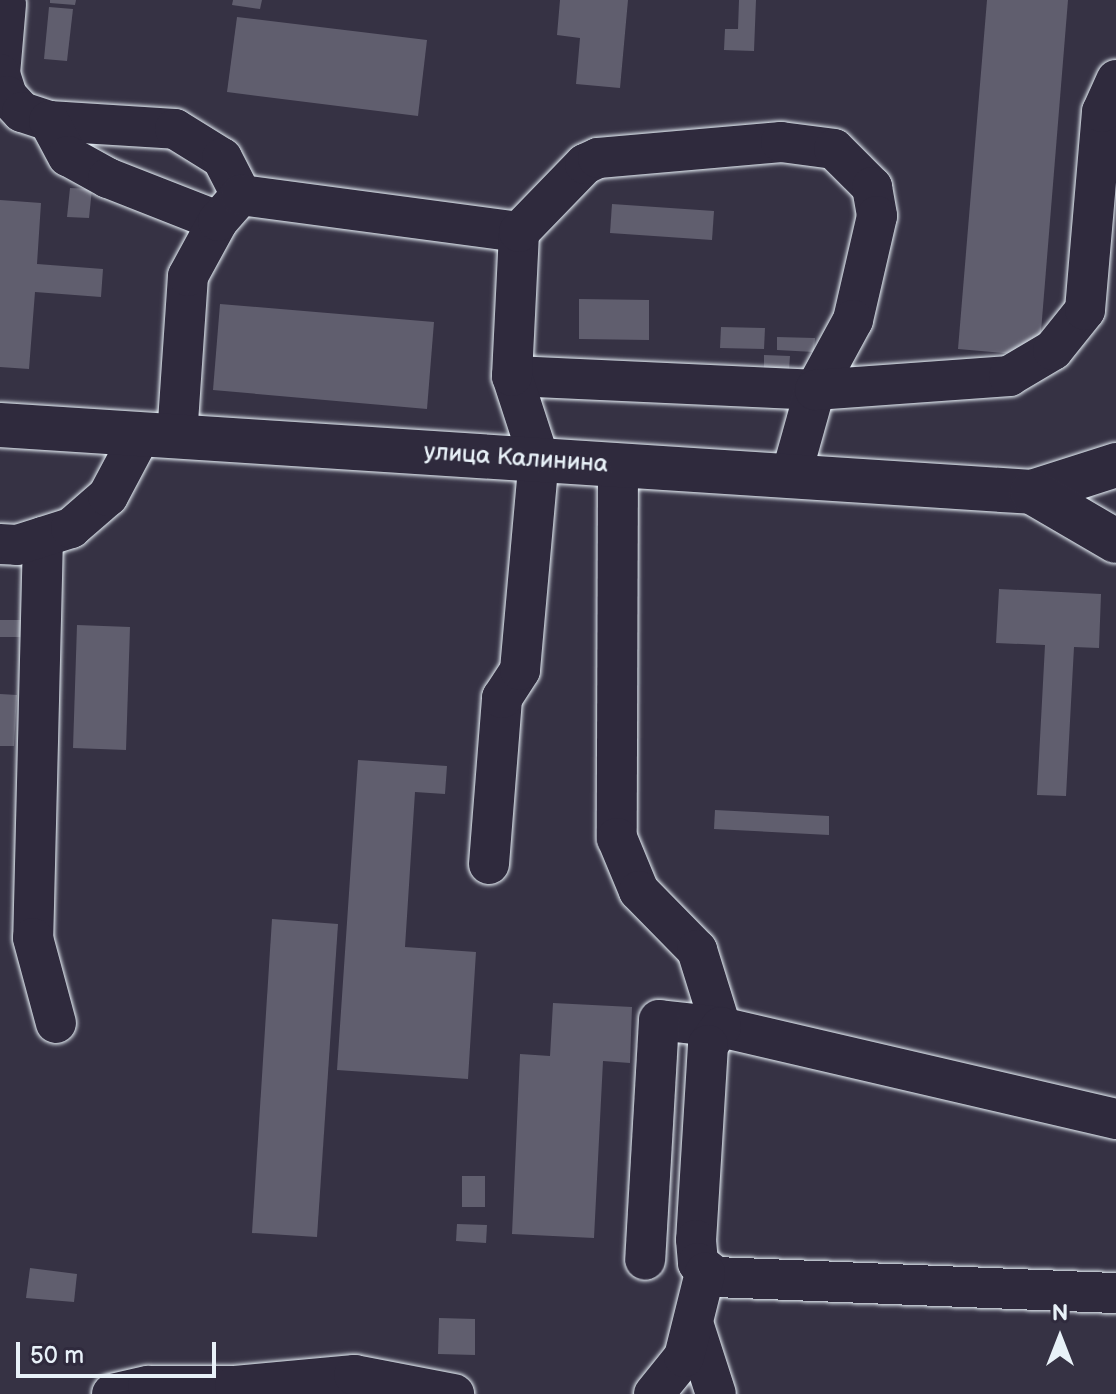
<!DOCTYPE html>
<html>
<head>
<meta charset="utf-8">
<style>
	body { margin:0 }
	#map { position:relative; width:1116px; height:1394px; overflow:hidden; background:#363244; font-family:"Balsamiq Sans",sans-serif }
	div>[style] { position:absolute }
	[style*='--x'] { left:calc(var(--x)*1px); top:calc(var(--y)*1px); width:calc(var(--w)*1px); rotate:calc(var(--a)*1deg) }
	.building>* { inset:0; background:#605e6e }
	.roads { filter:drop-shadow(0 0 2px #e8f1f8) drop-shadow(0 0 2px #e8f1f8) }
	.minor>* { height:40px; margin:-20px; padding:0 20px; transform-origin:20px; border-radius:20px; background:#2f2a3d }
	.major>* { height:44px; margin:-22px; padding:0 22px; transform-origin:22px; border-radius:22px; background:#2f2a3d }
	span { translate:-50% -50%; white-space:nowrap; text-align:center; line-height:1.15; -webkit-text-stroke:7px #2f2a3d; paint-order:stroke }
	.street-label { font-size:24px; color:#e8f1f8 }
	.north { position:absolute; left:1020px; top:1298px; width:80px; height:80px; -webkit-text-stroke:6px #2f2a3d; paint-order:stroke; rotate:0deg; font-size:22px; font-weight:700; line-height:32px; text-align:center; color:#e8f1f8 }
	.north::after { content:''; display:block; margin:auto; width:28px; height:36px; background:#e8f1f8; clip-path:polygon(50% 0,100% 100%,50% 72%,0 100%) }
	.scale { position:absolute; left:16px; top:1342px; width:200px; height:36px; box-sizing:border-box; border:4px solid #e8f1f8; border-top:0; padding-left:10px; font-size:24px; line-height:28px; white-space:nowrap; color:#e8f1f8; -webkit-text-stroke:6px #2f2a3d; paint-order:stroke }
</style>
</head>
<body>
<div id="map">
	<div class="building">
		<i style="clip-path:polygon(50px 0,76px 0,75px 5px,50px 3px)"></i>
		<i style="clip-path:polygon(233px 0,262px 0,260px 9px,232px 5px)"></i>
		<i style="clip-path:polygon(560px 0,628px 0,620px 88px,576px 84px,580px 38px,557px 35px)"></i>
		<i style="clip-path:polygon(739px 0,756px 0,754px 51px,724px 50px,725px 29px,738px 29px)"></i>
		<i style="clip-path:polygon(987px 0,1068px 0,1039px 356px,958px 349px)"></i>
		<i style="clip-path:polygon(49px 7px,73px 9px,67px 61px,44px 59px)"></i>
		<i style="clip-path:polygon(237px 17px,427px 40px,418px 116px,227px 92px)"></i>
		<i style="clip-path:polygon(70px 188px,92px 189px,89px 218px,67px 217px)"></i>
		<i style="clip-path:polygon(0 200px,41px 203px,37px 264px,103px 269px,101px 297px,35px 292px,29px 369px,0 367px)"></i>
		<i style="clip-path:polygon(612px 204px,714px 211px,712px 240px,610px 233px)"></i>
		<i style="clip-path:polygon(579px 299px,649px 300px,649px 340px,579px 339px)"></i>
		<i style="clip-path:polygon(220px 304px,434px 322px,427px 409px,213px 390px)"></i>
		<i style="clip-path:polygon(721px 327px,765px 328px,764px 349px,720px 348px)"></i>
		<i style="clip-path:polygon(777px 337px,815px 338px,814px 352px,777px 350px)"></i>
		<i style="clip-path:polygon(764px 355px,790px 356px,789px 369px,764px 368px)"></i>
		<i style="clip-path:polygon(999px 589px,1101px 594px,1099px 648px,1074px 647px,1066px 796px,1037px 795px,1045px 645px,996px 643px)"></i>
		<i style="clip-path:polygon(0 620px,26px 620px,26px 637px,0 637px)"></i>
		<i style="clip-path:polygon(77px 625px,130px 627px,126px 750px,73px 748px)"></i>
		<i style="clip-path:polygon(0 694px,17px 695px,14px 746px,0 746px)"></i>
		<i style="clip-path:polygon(358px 760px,447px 766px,445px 794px,415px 792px,405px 947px,476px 952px,468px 1079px,337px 1070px)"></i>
		<i style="clip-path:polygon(715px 810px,829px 816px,829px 835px,714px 829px)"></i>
		<i style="clip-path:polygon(272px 919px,338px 924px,317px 1237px,252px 1233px)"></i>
		<i style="clip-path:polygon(553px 1003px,632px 1007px,630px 1063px,603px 1061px,594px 1238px,512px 1234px,520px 1054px,550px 1056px)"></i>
		<i style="clip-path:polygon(462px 1176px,485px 1176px,485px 1207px,462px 1207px)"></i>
		<i style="clip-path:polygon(457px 1224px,487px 1225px,486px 1243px,456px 1241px)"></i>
		<i style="clip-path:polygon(30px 1268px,77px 1274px,74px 1302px,26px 1298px)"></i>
		<i style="clip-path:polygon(439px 1318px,475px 1319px,475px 1355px,438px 1354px)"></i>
	</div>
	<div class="roads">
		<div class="minor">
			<i style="--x:6;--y:4;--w:70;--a:94.9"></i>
			<i style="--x:0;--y:74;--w:23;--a:72"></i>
			<i style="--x:7;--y:96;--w:22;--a:47"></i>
			<i style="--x:22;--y:112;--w:28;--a:18"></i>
			<i style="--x:49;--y:121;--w:126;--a:3.6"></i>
			<i style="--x:175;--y:129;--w:55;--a:31.7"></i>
			<i style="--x:222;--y:158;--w:42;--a:62.8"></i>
			<i style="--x:49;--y:121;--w:40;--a:62"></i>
			<i style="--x:68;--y:156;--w:46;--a:28.8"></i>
			<i style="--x:108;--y:178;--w:118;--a:21.4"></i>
			<i style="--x:512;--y:376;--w:303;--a:2.6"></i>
			<i style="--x:815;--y:390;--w:89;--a:105.6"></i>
			<i style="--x:177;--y:437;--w:161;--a:-86.1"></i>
			<i style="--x:188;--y:276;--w:63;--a:-61.4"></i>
			<i style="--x:218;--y:221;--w:35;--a:-49"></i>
			<i style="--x:241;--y:195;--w:280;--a:7.6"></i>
			<i style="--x:618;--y:464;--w:374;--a:90.2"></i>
			<i style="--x:617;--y:838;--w:57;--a:67.5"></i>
			<i style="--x:639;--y:891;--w:83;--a:45.5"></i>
			<i style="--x:697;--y:950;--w:81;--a:72.7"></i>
			<i style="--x:721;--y:1027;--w:62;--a:-173.6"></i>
			<i style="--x:659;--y:1020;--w:240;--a:93.3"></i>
			<i style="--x:43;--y:537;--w:401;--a:91.4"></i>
			<i style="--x:33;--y:938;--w:88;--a:74.9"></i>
			<i style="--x:0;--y:544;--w:17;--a:3"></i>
			<i style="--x:17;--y:545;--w:57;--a:-17.5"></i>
			<i style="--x:71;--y:528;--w:49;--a:-40.9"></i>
			<i style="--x:108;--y:496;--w:70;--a:-62"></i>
			<i style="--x:489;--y:864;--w:167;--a:-85.5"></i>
			<i style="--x:502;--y:698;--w:33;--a:-57"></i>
			<i style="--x:520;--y:670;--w:212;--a:-84.9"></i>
			<i style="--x:539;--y:459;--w:87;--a:-108"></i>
			<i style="--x:512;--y:376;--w:144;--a:-87.2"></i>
			<i style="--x:519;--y:232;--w:95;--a:-45.9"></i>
			<i style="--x:585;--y:164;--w:14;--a:-25"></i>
			<i style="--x:598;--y:158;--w:184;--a:-5"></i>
			<i style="--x:781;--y:142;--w:53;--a:7.5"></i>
			<i style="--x:834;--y:149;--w:54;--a:45"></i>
			<i style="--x:872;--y:187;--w:29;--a:80"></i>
			<i style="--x:877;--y:216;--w:107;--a:103"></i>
			<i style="--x:853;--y:320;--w:80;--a:118.5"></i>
			<i style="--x:815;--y:390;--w:195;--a:-4.1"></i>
			<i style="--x:1009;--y:376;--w:51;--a:-30.6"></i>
			<i style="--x:1053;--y:350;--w:51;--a:-51.3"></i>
			<i style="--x:1085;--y:310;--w:199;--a:-85.1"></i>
			<i style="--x:1102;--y:112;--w:35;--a:-66"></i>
			<i style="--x:1116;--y:1119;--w:406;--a:-166.9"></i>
			<i style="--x:721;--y:1027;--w:22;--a:126"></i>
			<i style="--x:708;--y:1045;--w:195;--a:93.5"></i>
			<i style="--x:696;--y:1240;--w:23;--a:85"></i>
			<i style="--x:698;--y:1263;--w:23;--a:38"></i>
			<i style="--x:716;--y:1277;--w:400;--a:2.3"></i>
			<i style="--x:694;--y:1326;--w:71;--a:72.1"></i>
			<i style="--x:112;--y:1394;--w:37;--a:-13"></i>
			<i style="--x:148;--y:1386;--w:87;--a:0"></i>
			<i style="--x:235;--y:1386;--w:120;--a:-5.3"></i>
			<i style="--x:354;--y:1375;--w:102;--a:10.8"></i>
			<i style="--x:654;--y:1394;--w:48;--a:-51"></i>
			<i style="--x:684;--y:1357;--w:87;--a:-76"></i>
		</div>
		<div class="major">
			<i style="--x:0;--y:425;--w:1034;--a:3.71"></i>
			<i style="--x:1032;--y:492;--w:88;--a:-17.8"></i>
			<i style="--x:1032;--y:492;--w:97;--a:30.3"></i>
		</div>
	</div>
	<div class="street-label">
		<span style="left:516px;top:458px;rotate:4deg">улица Калинина</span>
	</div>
	<div class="north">N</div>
	<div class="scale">50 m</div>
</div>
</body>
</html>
